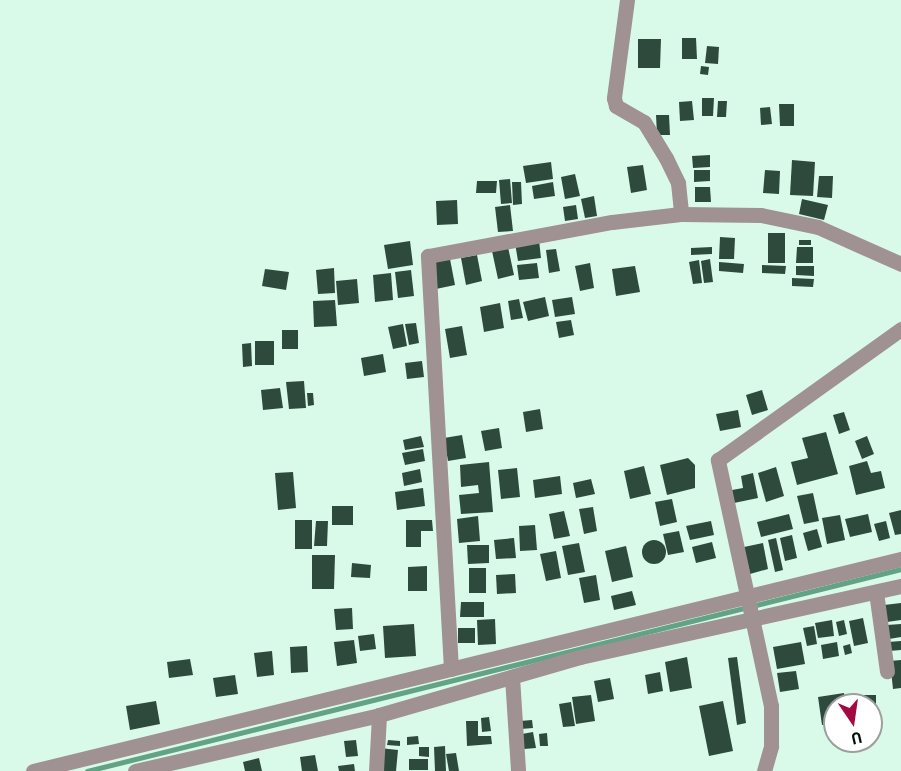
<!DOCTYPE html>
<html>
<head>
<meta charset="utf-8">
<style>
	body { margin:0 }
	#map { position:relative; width:901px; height:771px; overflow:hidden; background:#dafae9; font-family:Barlow,sans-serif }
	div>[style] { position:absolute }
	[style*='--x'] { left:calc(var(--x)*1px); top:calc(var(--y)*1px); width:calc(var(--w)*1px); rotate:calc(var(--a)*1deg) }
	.stream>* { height:5px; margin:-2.5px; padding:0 2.5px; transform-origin:2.5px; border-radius:2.5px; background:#63a385 }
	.building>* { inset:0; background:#2e4a3c }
	.round { border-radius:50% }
	.minor>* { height:15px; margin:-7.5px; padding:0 7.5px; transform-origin:7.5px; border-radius:7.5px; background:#a09193 }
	span { translate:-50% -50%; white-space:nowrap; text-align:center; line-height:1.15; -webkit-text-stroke:6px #fff; paint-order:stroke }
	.north { position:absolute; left:823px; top:693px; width:60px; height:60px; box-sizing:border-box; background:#fff; border:2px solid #9b9f9d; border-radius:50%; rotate:167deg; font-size:16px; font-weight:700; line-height:24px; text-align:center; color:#050f0a }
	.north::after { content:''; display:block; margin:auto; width:21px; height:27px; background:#a20945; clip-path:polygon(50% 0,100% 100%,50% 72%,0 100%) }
</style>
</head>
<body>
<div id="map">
	<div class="stream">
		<i style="--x:87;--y:771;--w:839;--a:-13.94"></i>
	</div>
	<div class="building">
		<i style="clip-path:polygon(682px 38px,696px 38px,697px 59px,682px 59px)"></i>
		<i style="clip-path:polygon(638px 39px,661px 39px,660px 68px,638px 68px)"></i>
		<i style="clip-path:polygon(707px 46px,719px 47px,718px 64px,705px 63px)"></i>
		<i style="clip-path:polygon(701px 66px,709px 67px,708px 75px,700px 74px)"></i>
		<i style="clip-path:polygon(702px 98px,714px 98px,713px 116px,702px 116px)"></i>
		<i style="clip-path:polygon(692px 101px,694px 120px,680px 121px,679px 102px)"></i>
		<i style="clip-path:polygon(718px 101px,727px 101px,726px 117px,717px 117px)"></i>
		<i style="clip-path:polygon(779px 104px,794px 104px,794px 126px,780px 126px)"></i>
		<i style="clip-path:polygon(770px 107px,772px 124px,761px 125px,760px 108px)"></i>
		<i style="clip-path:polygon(656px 115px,669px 115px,670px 135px,657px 135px)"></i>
		<i style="clip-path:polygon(710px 155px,710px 167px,693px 168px,692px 156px)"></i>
		<i style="clip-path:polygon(792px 160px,815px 162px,813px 196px,790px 195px)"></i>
		<i style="clip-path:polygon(551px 162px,553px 179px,526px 183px,523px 166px)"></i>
		<i style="clip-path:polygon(643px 165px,647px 190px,631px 193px,627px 167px)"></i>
		<i style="clip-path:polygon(694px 170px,710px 170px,710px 181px,694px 182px)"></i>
		<i style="clip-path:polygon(765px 170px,780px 171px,779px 194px,763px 193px)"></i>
		<i style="clip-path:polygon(575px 174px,580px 196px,565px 199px,561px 177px)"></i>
		<i style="clip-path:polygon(819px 176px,833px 176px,832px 198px,817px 197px)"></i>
		<i style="clip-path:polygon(510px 179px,512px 203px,501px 204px,499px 180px)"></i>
		<i style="clip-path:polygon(477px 181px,497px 181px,496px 193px,476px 193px)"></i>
		<i style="clip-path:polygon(512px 182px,521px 182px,522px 204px,513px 205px)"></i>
		<i style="clip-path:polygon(553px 182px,555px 196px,534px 199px,532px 186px)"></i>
		<i style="clip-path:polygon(695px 187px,710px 187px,711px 202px,695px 202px)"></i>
		<i style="clip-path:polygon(594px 196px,597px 216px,585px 218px,581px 199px)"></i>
		<i style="clip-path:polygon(802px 199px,828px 205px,824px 220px,799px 214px)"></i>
		<i style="clip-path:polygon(457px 200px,458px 224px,437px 225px,436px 201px)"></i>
		<i style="clip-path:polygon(510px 205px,513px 231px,498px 232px,495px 207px)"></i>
		<i style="clip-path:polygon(576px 205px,578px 219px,565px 221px,563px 207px)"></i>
		<i style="clip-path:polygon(768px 233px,785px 233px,785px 263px,768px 263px)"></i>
		<i style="clip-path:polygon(720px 237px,735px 238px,734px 259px,719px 259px)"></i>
		<i style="clip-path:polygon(539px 240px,541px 258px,518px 261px,515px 243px)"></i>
		<i style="clip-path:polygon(799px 240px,811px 240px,811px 245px,799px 245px)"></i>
		<i style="clip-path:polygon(410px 241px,413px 265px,388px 269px,384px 245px)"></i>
		<i style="clip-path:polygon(508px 247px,514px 275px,498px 279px,492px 251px)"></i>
		<i style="clip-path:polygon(712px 247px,712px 254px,691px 255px,691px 248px)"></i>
		<i style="clip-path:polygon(797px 247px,813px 247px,813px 263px,796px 263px)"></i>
		<i style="clip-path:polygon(556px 249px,560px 271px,549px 273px,546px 250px)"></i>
		<i style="clip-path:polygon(477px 255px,482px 281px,466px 285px,461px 258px)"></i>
		<i style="clip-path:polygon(450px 259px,455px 285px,436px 289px,430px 263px)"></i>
		<i style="clip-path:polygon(710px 259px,713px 282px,704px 283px,701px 261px)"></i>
		<i style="clip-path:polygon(699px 260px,702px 283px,693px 284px,689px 262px)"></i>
		<i style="clip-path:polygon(719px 262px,744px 264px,743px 273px,719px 271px)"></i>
		<i style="clip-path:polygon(537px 263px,539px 278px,519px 280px,517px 265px)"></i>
		<i style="clip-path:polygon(590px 263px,594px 288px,580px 291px,575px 266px)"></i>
		<i style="clip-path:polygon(762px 265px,786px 266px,785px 274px,762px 273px)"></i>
		<i style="clip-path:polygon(635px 266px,640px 292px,616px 296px,612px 269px)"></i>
		<i style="clip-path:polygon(796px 266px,814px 266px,814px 276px,796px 275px)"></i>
		<i style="clip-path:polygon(334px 268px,335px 293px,318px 294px,316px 270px)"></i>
		<i style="clip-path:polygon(265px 269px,289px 272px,286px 290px,262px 286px)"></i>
		<i style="clip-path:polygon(411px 270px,414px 296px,398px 298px,395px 272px)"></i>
		<i style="clip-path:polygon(391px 273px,393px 300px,375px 302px,373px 275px)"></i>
		<i style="clip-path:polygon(792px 278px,814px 279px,813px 287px,792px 286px)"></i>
		<i style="clip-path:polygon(357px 279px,359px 303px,338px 305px,336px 281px)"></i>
		<i style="clip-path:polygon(545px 297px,549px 316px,528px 321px,523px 302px)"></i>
		<i style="clip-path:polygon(572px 297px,575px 314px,555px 317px,552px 300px)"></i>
		<i style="clip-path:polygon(519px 299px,523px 318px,511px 320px,508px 301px)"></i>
		<i style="clip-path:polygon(335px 300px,337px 326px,314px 327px,313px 301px)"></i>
		<i style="clip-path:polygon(500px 303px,504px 328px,484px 332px,480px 307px)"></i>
		<i style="clip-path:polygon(571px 320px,574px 335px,559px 338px,556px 322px)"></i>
		<i style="clip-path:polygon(416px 323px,419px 343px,409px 345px,405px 324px)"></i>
		<i style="clip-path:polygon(403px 324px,407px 346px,393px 349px,388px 327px)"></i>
		<i style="clip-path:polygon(462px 326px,467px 355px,450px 358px,445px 329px)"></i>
		<i style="clip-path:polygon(282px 330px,298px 330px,298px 349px,282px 349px)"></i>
		<i style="clip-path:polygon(255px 341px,274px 341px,274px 365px,255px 365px)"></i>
		<i style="clip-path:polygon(251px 343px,252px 366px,243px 367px,242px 344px)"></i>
		<i style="clip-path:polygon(383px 354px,386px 372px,364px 376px,361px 358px)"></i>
		<i style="clip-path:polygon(422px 361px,424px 377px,407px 379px,405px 363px)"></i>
		<i style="clip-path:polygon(304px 381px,306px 408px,289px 409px,286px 382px)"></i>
		<i style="clip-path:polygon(280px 388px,283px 408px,263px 410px,261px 390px)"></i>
		<i style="clip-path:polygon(762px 390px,768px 410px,752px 415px,746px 395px)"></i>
		<i style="clip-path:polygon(307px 393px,313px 393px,314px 405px,308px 406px)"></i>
		<i style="clip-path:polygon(540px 409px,543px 429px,526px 432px,523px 412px)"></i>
		<i style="clip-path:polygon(738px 410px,741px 427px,720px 431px,716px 414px)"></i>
		<i style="clip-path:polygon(844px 412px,850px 430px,839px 434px,833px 415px)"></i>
		<i style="clip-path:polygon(499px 428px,502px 448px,485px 451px,481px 431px)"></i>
		<i style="clip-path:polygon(826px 432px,838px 474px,797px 485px,791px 462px,808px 458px,802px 438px)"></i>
		<i style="clip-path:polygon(462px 435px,466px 458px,448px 461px,444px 438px)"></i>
		<i style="clip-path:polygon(421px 436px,424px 447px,405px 450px,403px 440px)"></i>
		<i style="clip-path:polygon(867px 436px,874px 454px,862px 459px,855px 441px)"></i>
		<i style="clip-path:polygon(423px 449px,425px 461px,405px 465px,402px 453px)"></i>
		<i style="clip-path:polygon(688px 458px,695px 465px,695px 488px,667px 495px,660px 465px)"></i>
		<i style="clip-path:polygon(867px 461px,871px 473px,881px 471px,885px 488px,856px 495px,849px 466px)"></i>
		<i style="clip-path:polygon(489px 462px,493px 512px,461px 514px,459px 495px,479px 493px,478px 485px,461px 487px,460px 465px)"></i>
		<i style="clip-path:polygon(644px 466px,651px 494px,630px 499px,624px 471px)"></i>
		<i style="clip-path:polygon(776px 467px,784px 496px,766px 502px,758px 473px)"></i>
		<i style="clip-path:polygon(517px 468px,520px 497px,501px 499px,498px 470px)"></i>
		<i style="clip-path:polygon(420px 469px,422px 482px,404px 486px,402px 473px)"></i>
		<i style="clip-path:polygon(293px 472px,296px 508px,278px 510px,275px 473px)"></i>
		<i style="clip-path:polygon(753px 473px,758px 498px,734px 503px,732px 490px,743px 488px,741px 476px)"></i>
		<i style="clip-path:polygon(560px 476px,562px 494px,535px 498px,533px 480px)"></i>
		<i style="clip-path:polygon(591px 479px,595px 494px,576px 498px,573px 483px)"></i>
		<i style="clip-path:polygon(423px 488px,425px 506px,397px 510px,395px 492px)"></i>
		<i style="clip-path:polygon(813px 493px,819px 521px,804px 524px,797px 496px)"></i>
		<i style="clip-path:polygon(672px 499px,677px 522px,660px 526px,655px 502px)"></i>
		<i style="clip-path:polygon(332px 506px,353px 506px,353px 525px,332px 525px)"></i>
		<i style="clip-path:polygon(593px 507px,597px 531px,584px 534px,579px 509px)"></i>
		<i style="clip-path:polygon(901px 510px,901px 534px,895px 535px,889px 513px)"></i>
		<i style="clip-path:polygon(564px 511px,570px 536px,554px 539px,549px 514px)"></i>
		<i style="clip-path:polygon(789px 514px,793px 529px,761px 537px,757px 522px)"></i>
		<i style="clip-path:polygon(868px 514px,872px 532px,850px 537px,845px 519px)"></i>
		<i style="clip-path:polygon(840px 515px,845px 540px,827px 544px,822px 518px)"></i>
		<i style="clip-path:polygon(478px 516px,480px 541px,459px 543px,457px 519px)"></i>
		<i style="clip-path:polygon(295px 520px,312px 520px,312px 549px,295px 549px)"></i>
		<i style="clip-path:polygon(406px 520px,432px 520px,433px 531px,421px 531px,421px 547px,406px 547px)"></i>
		<i style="clip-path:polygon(316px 521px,328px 521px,327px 546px,314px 546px)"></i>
		<i style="clip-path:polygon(711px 521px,714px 535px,690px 540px,686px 526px)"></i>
		<i style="clip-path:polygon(886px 521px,890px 538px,879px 541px,874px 524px)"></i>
		<i style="clip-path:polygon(535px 525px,537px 550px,520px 551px,519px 526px)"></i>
		<i style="clip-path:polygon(817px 529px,822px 547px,808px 551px,803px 533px)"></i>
		<i style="clip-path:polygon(679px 531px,684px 552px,668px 555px,663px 534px)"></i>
		<i style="clip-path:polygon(792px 535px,797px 558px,785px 561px,780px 538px)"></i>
		<i style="clip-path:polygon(514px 538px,516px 558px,496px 559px,494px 540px)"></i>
		<i style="clip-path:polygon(776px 538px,783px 570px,775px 572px,768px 540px)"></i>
		<i class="round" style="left:642px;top:540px;width:24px;height:24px"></i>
		<i style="clip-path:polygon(712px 542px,716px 558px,696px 563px,692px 547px)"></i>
		<i style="clip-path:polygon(579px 543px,585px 572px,568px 575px,562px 546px)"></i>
		<i style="clip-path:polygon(763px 543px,768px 569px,750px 574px,744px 547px)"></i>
		<i style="clip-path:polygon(467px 545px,489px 545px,489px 563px,468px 564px)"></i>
		<i style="clip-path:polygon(626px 546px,633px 577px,612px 582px,605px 551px)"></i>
		<i style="clip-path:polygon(556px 551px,561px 578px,546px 581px,540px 554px)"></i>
		<i style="clip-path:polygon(312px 555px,335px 555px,334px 589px,312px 589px)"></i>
		<i style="clip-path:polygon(352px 563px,371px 565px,370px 578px,351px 577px)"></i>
		<i style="clip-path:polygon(427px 566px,427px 591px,408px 591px,408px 567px)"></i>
		<i style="clip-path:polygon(469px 568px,486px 568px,486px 593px,469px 593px)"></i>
		<i style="clip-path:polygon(515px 574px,516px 593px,497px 594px,496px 575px)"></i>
		<i style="clip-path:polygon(596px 575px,600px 600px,584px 603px,579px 578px)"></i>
		<i style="clip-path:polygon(632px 591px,636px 605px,614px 610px,611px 596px)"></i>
		<i style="clip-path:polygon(461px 602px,484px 602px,484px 617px,460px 617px)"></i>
		<i style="clip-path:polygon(901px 603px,901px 620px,887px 622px,884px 605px)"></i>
		<i style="clip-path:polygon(352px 608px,353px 629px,336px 630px,334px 609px)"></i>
		<i style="clip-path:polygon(863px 618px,868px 643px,854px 646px,849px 621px)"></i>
		<i style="clip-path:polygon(495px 619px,496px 644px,478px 645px,477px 620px)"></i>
		<i style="clip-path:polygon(832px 620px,834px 636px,818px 638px,815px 623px)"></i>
		<i style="clip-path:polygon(844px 620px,847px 634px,839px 636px,836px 622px)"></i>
		<i style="clip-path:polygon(414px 624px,416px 656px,385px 658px,383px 626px)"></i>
		<i style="clip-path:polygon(901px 624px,901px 637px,889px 639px,887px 625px)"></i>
		<i style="clip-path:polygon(814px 626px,817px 644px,807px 646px,803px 628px)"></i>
		<i style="clip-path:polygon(458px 628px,475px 628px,475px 643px,458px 643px)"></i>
		<i style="clip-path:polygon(374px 634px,376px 649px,360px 651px,358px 636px)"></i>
		<i style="clip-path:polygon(354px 640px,357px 663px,337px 666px,334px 642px)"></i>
		<i style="clip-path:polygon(901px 641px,901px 650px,889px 651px,888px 642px)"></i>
		<i style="clip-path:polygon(801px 642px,805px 664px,777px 669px,773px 647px)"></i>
		<i style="clip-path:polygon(837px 642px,839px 656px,823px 659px,821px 645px)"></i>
		<i style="clip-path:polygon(850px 644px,852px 653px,845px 655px,843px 646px)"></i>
		<i style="clip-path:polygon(307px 646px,308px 672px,291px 673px,290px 647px)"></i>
		<i style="clip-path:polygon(272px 651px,274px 675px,257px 677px,254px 653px)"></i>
		<i style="clip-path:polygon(687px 657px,692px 688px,670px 692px,665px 662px)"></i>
		<i style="clip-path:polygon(737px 657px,746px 723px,737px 725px,728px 658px)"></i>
		<i style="clip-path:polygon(190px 659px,193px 675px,169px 678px,167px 662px)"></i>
		<i style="clip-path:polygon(901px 660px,901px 688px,893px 689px,890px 661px)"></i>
		<i style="clip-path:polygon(796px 671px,799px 689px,780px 692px,777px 673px)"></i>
		<i style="clip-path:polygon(660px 672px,663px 691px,648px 694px,645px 675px)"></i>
		<i style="clip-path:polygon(235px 675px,238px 694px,216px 697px,213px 678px)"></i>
		<i style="clip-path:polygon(610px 678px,614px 699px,598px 702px,594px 681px)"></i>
		<i style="clip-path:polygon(844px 693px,846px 705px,835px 705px,835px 723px,822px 725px,818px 697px)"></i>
		<i style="clip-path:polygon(591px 695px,595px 721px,576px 724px,572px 697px)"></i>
		<i style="clip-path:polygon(858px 695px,876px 695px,876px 715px,871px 715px,871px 705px,858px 705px)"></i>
		<i style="clip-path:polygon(156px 701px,160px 724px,130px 730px,126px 706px)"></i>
		<i style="clip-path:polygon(723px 701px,733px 751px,709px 756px,699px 706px)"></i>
		<i style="clip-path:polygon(571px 702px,575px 726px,563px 727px,559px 704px)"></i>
		<i style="clip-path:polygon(489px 717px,491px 731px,482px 732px,481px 718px)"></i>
		<i style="clip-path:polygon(532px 720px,533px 728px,521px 729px,520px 721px)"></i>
		<i style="clip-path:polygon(466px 721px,478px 721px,478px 736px,491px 736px,492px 744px,467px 746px)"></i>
		<i style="clip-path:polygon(533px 732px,536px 748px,524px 749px,522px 734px)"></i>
		<i style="clip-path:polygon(547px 733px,548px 746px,540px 746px,539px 734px)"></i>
		<i style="clip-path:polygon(418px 736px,419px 744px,407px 745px,407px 737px)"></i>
		<i style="clip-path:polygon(356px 740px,358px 756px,346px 757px,344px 741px)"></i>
		<i style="clip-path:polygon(388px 740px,400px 741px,400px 746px,387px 745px)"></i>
		<i style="clip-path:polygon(445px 746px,446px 771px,435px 771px,434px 747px)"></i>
		<i style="clip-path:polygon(419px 747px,429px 747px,429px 757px,419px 756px)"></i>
		<i style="clip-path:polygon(380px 748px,398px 750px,396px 771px,378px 771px)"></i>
		<i style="clip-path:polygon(456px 753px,459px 771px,449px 771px,446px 754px)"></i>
		<i style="clip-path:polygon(315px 755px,318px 771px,302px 771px,300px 757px)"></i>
		<i style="clip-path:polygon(259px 758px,262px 771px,245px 771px,243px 762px)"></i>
		<i style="clip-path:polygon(409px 759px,428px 759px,428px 770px,409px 770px)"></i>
		<i style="clip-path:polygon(354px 764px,355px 771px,339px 771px,338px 766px)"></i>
	</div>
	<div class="minor">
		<i style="--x:627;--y:0;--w:99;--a:97.6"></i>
		<i style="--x:614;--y:98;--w:8;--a:76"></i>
		<i style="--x:616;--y:106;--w:32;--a:30"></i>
		<i style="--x:644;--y:122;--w:42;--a:58.6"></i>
		<i style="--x:666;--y:158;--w:28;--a:64"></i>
		<i style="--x:678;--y:183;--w:31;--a:84"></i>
		<i style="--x:876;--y:592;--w:80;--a:82.1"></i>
		<i style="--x:451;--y:669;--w:414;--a:-93.2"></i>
		<i style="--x:428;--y:256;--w:187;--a:-10.5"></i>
		<i style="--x:612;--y:222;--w:69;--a:-6.6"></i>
		<i style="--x:681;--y:214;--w:80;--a:0.7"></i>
		<i style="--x:761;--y:215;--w:58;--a:11.9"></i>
		<i style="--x:818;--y:227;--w:91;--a:24"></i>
		<i style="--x:512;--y:677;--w:94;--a:86.3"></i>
		<i style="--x:33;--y:771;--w:894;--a:-13.73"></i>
		<i style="--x:135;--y:771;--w:250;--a:-12.9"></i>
		<i style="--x:379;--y:715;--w:209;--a:-16.1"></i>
		<i style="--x:580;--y:657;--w:329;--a:-12.5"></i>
		<i style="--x:376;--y:771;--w:56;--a:-86.9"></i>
		<i style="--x:764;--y:771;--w:26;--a:-74"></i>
		<i style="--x:771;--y:746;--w:40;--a:-90"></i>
		<i style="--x:771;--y:706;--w:252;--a:-102.2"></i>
		<i style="--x:718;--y:460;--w:225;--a:-35.6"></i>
	</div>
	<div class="north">U</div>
</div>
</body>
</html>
